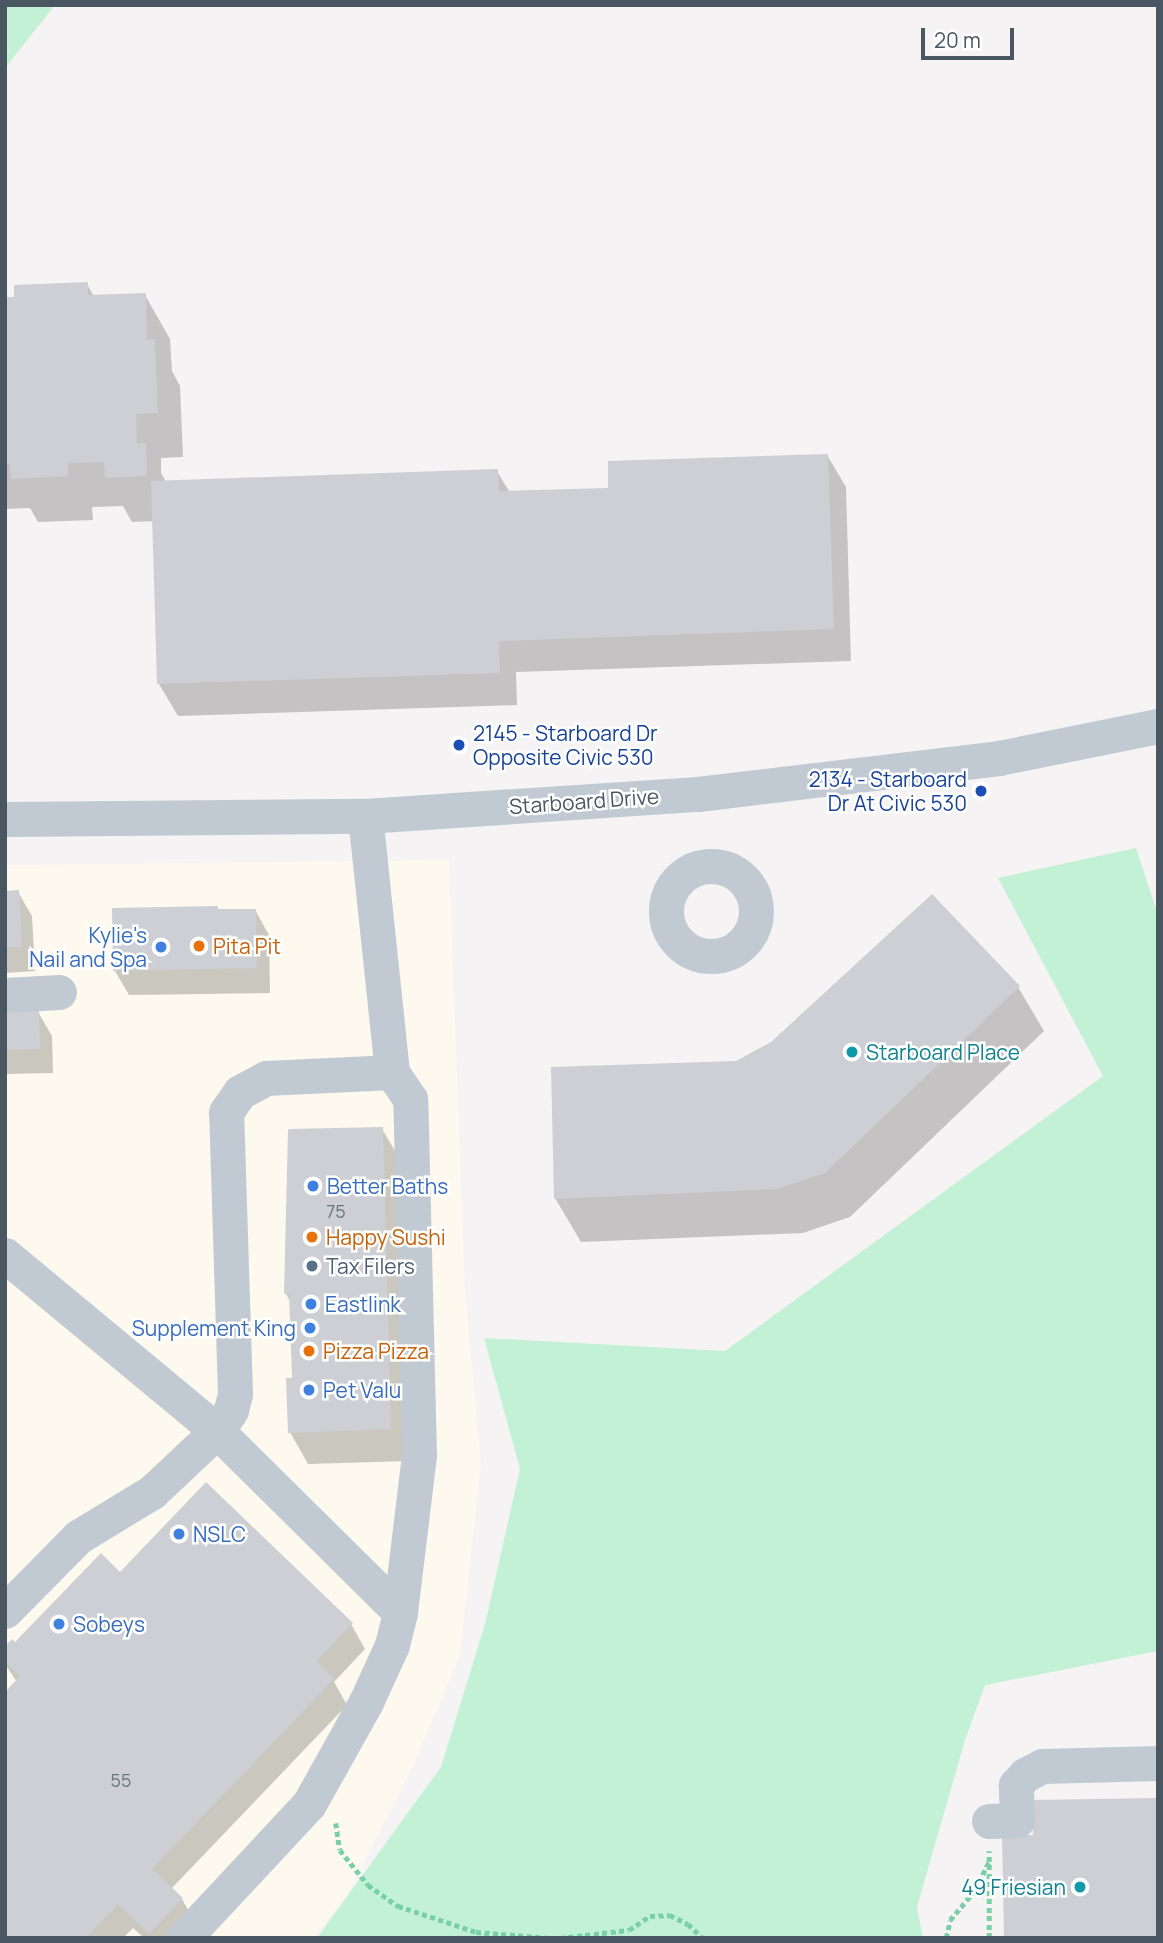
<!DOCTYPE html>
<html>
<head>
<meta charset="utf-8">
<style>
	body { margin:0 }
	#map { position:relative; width:1163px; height:1943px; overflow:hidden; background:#f5f3f3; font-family:Manrope,sans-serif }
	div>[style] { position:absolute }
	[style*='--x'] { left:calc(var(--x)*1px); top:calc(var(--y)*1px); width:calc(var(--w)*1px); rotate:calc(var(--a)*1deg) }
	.commercial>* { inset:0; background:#fdf9ef }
	.green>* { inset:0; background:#c3f1d5 }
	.shadow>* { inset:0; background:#0003 }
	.building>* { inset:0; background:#cdcfd5 }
	.path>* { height:4.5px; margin-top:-2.25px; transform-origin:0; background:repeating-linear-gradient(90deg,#7ad0a6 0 5px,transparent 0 8.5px) }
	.minor>* { height:35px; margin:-17.5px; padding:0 17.5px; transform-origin:17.5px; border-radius:17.5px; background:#c1cad2 }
	.minor>.ring { margin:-17.5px; padding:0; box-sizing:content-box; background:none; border:35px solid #c1cad2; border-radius:50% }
	.dots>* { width:19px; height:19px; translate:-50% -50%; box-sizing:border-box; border:4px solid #fff; border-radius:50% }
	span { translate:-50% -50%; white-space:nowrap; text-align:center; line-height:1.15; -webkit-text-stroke:5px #fff; paint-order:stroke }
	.number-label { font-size:18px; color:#6b747e }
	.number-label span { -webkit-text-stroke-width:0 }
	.transit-label { font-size:21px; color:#164399 }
	.left { translate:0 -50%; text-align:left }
	.right { translate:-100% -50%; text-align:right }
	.street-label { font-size:21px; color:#4a5661 }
	.shop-label { font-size:21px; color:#366cbe }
	.food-label { font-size:21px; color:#c56008 }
	.culture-label { font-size:21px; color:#0d838f }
	.service-label { font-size:21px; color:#4e5e75 }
	.frame { position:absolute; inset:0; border:7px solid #4a5661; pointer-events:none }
	.scale { position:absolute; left:921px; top:28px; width:93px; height:32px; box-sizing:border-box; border:4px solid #4a5661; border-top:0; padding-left:9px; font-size:21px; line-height:24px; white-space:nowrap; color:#4a5661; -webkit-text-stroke:5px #fff; paint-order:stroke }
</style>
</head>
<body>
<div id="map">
	<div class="commercial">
		<i style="clip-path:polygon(449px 860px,465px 1291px,481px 1463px,460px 1656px,414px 1764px,348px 1893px,313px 1938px,5px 1938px,5px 865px)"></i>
	</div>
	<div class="green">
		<i style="clip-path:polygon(5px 5px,55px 5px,5px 68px)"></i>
		<i style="clip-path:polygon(1136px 848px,1158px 915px,1158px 1651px,985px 1685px,965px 1740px,917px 1907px,923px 1938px,317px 1938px,441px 1767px,485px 1624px,520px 1469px,484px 1338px,725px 1351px,1103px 1076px,998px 878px)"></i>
	</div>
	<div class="shadow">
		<i style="clip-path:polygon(87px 284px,94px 297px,145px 295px,170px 339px,172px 371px,180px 386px,183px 457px,161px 458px,161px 473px,166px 482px,497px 471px,510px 493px,610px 490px,827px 455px,846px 487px,851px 661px,516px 672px,517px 705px,178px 716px,159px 684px,154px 521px,132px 522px,123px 506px,92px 507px,93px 520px,38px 522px,30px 508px,5px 509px,5px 299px)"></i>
		<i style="clip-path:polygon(5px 892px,18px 892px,32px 916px,35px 971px,5px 973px)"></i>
		<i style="clip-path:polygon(255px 910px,269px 935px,270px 993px,129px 995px,115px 971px,219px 911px)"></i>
		<i style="clip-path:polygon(1018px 987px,1044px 1031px,850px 1217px,803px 1233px,581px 1242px,555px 1198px,737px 1063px)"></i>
		<i style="clip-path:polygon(38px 1012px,52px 1036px,53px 1073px,5px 1074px,5px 1013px)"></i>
		<i style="clip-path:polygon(382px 1129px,401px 1161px,409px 1461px,308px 1464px,290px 1432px,293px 1379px,291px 1303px,286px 1294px)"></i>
		<i style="clip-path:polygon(120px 1574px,351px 1624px,365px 1649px,334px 1682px,347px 1705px,171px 1889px,182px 1899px,196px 1924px,182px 1938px,144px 1938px,133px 1928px,123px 1938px,5px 1938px,17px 1682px,5px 1664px,5px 1649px)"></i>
	</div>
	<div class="building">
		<i style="clip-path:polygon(88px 282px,88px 295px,146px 293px,147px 340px,155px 339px,158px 413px,136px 414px,137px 443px,146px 443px,147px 476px,105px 478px,104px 462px,68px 463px,68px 476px,11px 479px,10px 464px,5px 464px,5px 297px,14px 297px,14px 285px)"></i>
		<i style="clip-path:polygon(828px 454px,834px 629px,499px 641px,500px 673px,157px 684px,151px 481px,498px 469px,499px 491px,608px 488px,608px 461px)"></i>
		<i style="clip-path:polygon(19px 890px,22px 947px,5px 948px,5px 891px)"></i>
		<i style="clip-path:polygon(932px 894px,1020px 986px,825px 1173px,777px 1189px,554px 1199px,551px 1067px,736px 1061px,771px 1042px)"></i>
		<i style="clip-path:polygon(218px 906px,218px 909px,256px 909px,257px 968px,113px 971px,112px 908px)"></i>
		<i style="clip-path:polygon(39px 1010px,40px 1049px,5px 1050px,5px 1011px)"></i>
		<i style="clip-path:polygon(383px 1127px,391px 1429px,288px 1433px,286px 1378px,292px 1378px,289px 1294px,284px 1294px,288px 1129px)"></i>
		<i style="clip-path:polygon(206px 1482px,353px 1623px,316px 1661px,334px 1679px,152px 1869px,183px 1898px,149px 1934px,118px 1904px,86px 1938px,5px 1938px,5px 1692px,20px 1676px,5px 1662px,5px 1646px,12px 1639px,15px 1642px,101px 1553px,120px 1572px)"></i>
		<i style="clip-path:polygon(1158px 1798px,1158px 1938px,1004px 1938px,1002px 1836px,1033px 1835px,1032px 1800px)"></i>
	</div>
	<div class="path">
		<i style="--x:336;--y:1823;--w:27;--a:82"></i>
		<i style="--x:340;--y:1850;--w:45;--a:51.3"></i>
		<i style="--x:368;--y:1885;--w:37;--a:35"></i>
		<i style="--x:398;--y:1906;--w:82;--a:18.4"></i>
		<i style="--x:476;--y:1932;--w:74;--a:4.6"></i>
		<i style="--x:560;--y:1938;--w:69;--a:-6.6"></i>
		<i style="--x:629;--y:1930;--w:25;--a:-34"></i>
		<i style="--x:650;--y:1916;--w:20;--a:-3"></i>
		<i style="--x:670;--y:1915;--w:20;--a:27"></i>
		<i style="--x:688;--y:1924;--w:21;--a:43"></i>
		<i style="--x:946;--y:1938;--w:18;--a:-77"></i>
		<i style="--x:950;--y:1920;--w:39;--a:-50"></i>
		<i style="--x:975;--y:1890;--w:32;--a:-64"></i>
		<i style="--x:989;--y:1938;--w:87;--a:-90"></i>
	</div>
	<div class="minor">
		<i style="--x:5;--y:819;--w:360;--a:-0.5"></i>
		<i style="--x:365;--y:816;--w:334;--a:-3.8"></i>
		<i style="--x:698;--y:794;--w:303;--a:-6.8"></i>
		<i style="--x:999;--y:758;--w:162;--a:-11.4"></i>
		<i class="ring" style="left:666px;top:866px;width:55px;height:55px"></i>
		<i style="--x:5;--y:995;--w:54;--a:-3.2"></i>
		<i style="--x:5;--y:1255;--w:276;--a:39.7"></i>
		<i style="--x:217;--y:1431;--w:257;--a:44.7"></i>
		<i style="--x:5;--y:1611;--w:104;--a:-45.4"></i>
		<i style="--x:78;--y:1537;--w:87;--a:-31.3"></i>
		<i style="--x:152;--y:1492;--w:89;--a:-43.2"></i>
		<i style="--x:217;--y:1431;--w:25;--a:-56"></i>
		<i style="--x:231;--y:1410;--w:16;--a:-76"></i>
		<i style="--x:235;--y:1394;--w:282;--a:-91.8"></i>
		<i style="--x:226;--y:1112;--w:24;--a:-55"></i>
		<i style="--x:240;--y:1092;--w:30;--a:-28"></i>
		<i style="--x:266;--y:1078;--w:126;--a:-2.7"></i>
		<i style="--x:989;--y:1821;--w:28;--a:-2"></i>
		<i style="--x:1017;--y:1820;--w:35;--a:-92"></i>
		<i style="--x:1016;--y:1785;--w:13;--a:-48"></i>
		<i style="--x:1025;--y:1775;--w:19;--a:-28"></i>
		<i style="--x:1042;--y:1766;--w:116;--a:-1.5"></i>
		<i style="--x:184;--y:1938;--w:183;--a:-47"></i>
		<i style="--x:309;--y:1804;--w:117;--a:-60.8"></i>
		<i style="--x:366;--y:1702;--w:63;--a:-65.5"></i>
		<i style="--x:392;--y:1645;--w:34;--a:-76"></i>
		<i style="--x:400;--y:1612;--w:158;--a:-83.1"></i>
		<i style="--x:419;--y:1455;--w:356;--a:-91.4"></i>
		<i style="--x:410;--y:1099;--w:32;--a:-124"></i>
		<i style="--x:392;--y:1072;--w:257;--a:-96"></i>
	</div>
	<div class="dots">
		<i style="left:459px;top:745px;background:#1a4fb4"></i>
		<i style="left:981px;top:791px;background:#1a4fb4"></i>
		<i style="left:199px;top:946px;background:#e8710a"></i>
		<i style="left:161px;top:947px;background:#3f7fe0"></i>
		<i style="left:852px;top:1052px;background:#0f9aa8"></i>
		<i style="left:313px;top:1186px;background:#3f7fe0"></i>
		<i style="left:312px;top:1237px;background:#e8710a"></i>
		<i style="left:312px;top:1266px;background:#5c6f8a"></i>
		<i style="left:311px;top:1304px;background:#3f7fe0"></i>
		<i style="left:310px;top:1328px;background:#3f7fe0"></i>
		<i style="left:309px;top:1351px;background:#e8710a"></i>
		<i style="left:309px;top:1390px;background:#3f7fe0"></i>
		<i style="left:179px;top:1534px;background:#3f7fe0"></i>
		<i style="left:59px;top:1624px;background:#3f7fe0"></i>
		<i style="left:1080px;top:1887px;background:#0f9aa8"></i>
	</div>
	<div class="number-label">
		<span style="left:336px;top:1211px">75</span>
		<span style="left:121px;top:1780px">55</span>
	</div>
	<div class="transit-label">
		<span class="left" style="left:473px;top:745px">2145 - Starboard Dr<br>Opposite Civic 530</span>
		<span class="right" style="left:967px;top:791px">2134 - Starboard<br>Dr At Civic 530</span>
	</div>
	<div class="street-label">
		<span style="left:584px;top:801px;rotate:-4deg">Starboard Drive</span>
	</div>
	<div class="shop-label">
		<span class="right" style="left:147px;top:947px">Kylie's<br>Nail and Spa</span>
		<span class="left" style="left:327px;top:1186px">Better Baths</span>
		<span class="left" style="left:325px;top:1304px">Eastlink</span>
		<span class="right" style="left:296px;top:1328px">Supplement King</span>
		<span class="left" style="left:323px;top:1390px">Pet Valu</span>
		<span class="left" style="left:193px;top:1534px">NSLC</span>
		<span class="left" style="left:73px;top:1624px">Sobeys</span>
	</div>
	<div class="food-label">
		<span class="left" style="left:213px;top:946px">Pita Pit</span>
		<span class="left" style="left:326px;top:1237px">Happy Sushi</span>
		<span class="left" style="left:323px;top:1351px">Pizza Pizza</span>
	</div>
	<div class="culture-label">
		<span class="left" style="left:866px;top:1052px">Starboard Place</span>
		<span class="right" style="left:1066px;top:1887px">49 Friesian</span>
	</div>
	<div class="service-label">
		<span class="left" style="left:326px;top:1266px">Tax Filers</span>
	</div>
	<div class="frame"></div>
	<div class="scale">20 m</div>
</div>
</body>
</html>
